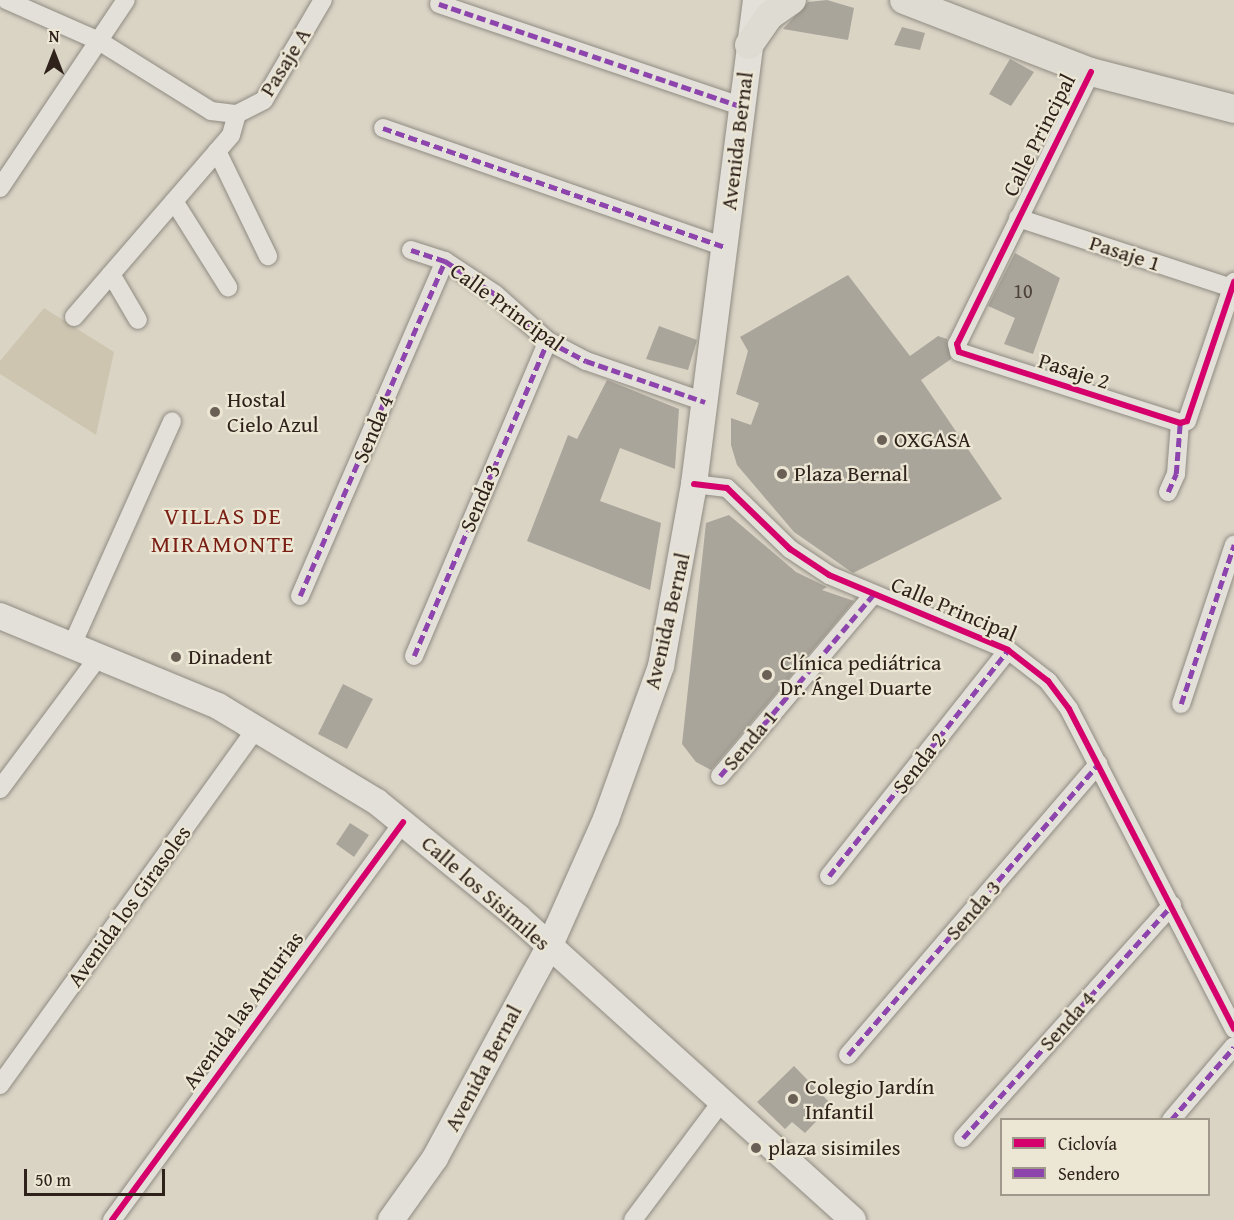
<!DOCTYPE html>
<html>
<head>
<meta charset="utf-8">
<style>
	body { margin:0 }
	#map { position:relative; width:1234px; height:1220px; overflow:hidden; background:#dad4c5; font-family:"Gentium Book Plus",serif }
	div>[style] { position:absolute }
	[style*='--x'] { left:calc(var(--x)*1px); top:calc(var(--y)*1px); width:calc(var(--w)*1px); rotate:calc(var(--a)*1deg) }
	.green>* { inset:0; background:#cec5b1 }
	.building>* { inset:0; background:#aaa59b }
	.roads { filter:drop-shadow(0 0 2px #908b82) drop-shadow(0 0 2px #908b82) }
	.minor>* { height:18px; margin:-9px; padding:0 9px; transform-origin:9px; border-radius:9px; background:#e2e0d9 }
	.secondary>* { height:26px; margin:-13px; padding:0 13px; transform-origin:13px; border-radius:13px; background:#e2e0d9 }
	.primary>* { height:28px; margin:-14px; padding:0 14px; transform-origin:14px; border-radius:14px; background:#dedbd2 }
	.quiet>* { height:4.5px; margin-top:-2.25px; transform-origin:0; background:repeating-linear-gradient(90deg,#8e44ad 0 9px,transparent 0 13.5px) }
	.cycleway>* { height:6px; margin:-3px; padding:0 3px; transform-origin:3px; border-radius:3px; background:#d6006c }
	.dots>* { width:16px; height:16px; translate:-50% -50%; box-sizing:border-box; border:3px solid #ece6d4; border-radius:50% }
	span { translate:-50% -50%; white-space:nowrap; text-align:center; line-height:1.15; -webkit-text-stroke:4.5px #ece6d4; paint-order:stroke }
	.number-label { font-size:20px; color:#4e433b }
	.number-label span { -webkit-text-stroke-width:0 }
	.street-label { font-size:22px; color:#2f221b }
	.poi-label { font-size:22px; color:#2f221b }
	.left { translate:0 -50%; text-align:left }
	.neighbourhood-label { font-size:24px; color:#7a1f14; letter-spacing:1.5px }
	.legend { position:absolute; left:1000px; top:1118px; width:210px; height:78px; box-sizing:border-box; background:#ece6d4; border:2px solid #a0988a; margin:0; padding:8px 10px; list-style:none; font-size:18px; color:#2f221b }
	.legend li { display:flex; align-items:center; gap:12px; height:30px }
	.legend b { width:30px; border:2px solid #a0988a }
	.north { position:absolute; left:24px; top:24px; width:60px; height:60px; -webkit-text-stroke:4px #ece6d4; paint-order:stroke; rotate:0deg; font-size:16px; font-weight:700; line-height:24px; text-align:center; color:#2f221b }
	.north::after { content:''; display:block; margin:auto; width:21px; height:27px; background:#2f221b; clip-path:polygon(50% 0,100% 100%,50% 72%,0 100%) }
	.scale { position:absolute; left:24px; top:1169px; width:141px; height:27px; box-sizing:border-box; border:3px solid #2f221b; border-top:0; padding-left:8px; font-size:18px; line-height:21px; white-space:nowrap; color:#2f221b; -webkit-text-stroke:4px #ece6d4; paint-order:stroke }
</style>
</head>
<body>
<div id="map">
	<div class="green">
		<i style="clip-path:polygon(44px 308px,114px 352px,96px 435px,0 374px,0 361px)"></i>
	</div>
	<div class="building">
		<i style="clip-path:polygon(827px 0,854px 8px,848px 40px,783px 29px,808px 2px)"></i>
		<i style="clip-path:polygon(902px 27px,925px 33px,920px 50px,894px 45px)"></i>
		<i style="clip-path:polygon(1010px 59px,1034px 72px,1011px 106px,989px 94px)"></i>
		<i style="clip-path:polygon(1015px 253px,1060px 278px,1033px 354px,1004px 344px,1015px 318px,988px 306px)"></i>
		<i style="clip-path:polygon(848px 275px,910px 356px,938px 336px,947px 339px,951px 359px,921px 380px,1002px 499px,853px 573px,794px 532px,737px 465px,731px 445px,731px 418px,751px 425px,759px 403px,736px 394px,748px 351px,740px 337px)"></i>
		<i style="clip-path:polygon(659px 326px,697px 340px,688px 370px,646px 359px)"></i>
		<i style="clip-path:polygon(607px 380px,679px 409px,675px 469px,620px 448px,600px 501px,661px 523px,650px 590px,527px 541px,568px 435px,577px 439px)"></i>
		<i style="clip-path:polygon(729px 515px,796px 572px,827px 587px,822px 590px,854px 601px,711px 770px,696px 762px,682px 744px,706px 523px)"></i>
		<i style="clip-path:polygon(343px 684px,373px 699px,347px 749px,318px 734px)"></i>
		<i style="clip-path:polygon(350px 823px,369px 835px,354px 857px,336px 844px)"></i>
		<i style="clip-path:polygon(794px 1066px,832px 1105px,805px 1133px,792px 1122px,785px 1129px,757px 1102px)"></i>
	</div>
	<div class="roads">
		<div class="minor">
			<i style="--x:6;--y:0;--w:102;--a:23.8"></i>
			<i style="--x:99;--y:41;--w:132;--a:32"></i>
			<i style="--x:211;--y:111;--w:26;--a:7"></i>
			<i style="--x:439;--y:4;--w:319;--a:18.7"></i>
			<i style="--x:1091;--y:72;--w:303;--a:116.2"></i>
			<i style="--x:957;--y:344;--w:8;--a:76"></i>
			<i style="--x:959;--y:352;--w:232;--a:17.8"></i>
			<i style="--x:1180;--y:423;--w:7;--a:-16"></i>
			<i style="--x:1187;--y:421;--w:147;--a:-71.3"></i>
			<i style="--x:237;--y:114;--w:30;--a:-27"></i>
			<i style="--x:264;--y:100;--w:116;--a:-59.5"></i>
			<i style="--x:383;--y:128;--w:361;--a:19.2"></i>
			<i style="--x:217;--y:151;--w:117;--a:64.1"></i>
			<i style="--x:0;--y:188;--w:226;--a:-56.2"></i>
			<i style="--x:174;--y:201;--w:102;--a:57.9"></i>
			<i style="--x:1018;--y:218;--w:225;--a:18.1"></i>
			<i style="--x:411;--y:250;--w:36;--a:18"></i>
			<i style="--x:445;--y:261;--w:60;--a:33.4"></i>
			<i style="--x:495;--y:294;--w:71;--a:41.6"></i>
			<i style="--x:548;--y:341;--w:43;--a:27.8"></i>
			<i style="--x:586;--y:361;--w:126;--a:19"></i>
			<i style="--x:111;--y:274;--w:53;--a:59.6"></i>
			<i style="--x:74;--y:317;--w:240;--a:-49.2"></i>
			<i style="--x:231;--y:135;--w:22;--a:-74"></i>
			<i style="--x:694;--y:484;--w:33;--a:7"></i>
			<i style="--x:727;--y:488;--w:88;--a:44.1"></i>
			<i style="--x:790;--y:549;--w:47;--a:33.7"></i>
			<i style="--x:829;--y:575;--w:194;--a:22.7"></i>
			<i style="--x:1008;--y:650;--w:51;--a:37.8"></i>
			<i style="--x:1048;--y:681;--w:35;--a:53"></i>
			<i style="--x:1069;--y:709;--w:360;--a:62.7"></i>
			<i style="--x:1168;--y:492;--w:20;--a:-66"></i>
			<i style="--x:1176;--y:474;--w:51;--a:-85.5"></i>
			<i style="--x:300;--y:596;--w:365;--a:-66.6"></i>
			<i style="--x:72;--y:645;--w:245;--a:-65.9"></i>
			<i style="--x:414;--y:656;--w:342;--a:-67"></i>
			<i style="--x:1181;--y:704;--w:168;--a:-71.6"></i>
			<i style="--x:720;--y:776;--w:237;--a:-49.8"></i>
			<i style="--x:0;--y:789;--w:166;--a:-53.3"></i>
			<i style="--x:829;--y:876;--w:288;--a:-51.6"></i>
			<i style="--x:848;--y:1055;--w:384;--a:-49.3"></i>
			<i style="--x:0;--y:1085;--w:440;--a:-54.3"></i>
			<i style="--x:1171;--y:1120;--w:97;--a:-49.6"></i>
			<i style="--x:963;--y:1138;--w:313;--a:-48.1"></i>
			<i style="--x:112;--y:1220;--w:493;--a:-53.8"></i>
			<i style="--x:633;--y:1220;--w:149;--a:-53.2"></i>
		</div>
		<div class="secondary">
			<i style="--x:0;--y:616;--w:236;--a:22.4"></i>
			<i style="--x:218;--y:706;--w:186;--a:31.1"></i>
			<i style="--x:377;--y:802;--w:183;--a:39.2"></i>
			<i style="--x:519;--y:918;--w:450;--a:42.1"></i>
			<i style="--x:391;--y:1220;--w:76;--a:-54.6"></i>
			<i style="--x:435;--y:1158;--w:240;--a:-61.6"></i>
			<i style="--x:549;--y:947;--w:140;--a:-66"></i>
			<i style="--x:606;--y:819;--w:163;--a:-70.2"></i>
			<i style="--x:661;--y:666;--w:185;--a:-79.7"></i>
			<i style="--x:694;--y:484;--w:488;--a:-82.7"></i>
		</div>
		<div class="primary">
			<i style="--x:904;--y:0;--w:200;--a:21.1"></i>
			<i style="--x:1091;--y:72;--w:148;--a:14.5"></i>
			<i style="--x:749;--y:45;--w:35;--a:-55"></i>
			<i style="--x:769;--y:16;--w:28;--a:-35"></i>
		</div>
	</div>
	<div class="quiet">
		<i style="--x:439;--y:4;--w:319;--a:18.7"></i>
		<i style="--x:383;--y:128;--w:361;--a:19.2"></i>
		<i style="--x:411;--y:250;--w:36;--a:18"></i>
		<i style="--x:445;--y:261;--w:60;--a:33.4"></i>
		<i style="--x:495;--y:294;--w:71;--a:41.6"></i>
		<i style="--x:548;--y:341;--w:43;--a:27.8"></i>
		<i style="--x:586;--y:361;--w:126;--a:19"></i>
		<i style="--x:1168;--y:492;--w:20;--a:-66"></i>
		<i style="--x:1176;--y:474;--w:51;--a:-85.5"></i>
		<i style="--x:300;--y:596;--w:365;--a:-66.6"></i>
		<i style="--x:414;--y:656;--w:342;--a:-67"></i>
		<i style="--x:1181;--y:704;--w:168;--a:-71.6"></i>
		<i style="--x:720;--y:776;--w:237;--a:-49.8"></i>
		<i style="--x:829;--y:876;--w:288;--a:-51.6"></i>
		<i style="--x:848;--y:1055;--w:384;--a:-49.3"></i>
		<i style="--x:1171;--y:1120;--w:96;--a:-49.2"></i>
		<i style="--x:963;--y:1138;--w:313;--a:-48.1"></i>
	</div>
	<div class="cycleway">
		<i style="--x:1091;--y:72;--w:303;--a:116.2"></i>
		<i style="--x:957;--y:344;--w:8;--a:76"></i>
		<i style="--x:959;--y:352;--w:232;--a:17.8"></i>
		<i style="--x:1180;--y:423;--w:7;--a:-16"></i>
		<i style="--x:1187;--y:421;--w:147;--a:-71.3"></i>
		<i style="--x:694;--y:484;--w:33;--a:7"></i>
		<i style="--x:727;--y:488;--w:88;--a:44.1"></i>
		<i style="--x:790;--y:549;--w:47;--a:33.7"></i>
		<i style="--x:829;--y:575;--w:194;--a:22.7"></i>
		<i style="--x:1008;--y:650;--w:51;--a:37.8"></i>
		<i style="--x:1048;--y:681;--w:35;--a:53"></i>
		<i style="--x:1069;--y:709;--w:360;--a:62.7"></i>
		<i style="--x:112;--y:1220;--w:493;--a:-53.8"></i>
	</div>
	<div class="dots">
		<i style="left:215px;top:412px;background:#6b6056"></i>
		<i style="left:882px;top:440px;background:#6b6056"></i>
		<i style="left:782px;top:474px;background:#6b6056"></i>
		<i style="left:176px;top:657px;background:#6b6056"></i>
		<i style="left:767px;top:675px;background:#6b6056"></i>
		<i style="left:793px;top:1099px;background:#6b6056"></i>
		<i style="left:756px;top:1148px;background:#6b6056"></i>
	</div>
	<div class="number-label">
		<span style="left:1023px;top:290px">10</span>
	</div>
	<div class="street-label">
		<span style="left:285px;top:62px;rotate:-58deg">Pasaje A</span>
		<span style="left:1039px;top:135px;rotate:-63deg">Calle Principal</span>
		<span style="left:737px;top:141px;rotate:-83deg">Avenida Bernal</span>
		<span style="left:1125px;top:253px;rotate:18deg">Pasaje 1</span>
		<span style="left:507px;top:307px;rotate:36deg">Calle Principal</span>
		<span style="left:1074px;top:371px;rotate:18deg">Pasaje 2</span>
		<span style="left:373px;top:429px;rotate:-67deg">Senda 4</span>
		<span style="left:480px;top:498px;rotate:-67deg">Senda 3</span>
		<span style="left:954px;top:609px;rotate:23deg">Calle Principal</span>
		<span style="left:667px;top:621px;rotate:-77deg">Avenida Bernal</span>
		<span style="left:750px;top:740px;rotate:-50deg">Senda 1</span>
		<span style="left:919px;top:763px;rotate:-52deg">Senda 2</span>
		<span style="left:486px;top:893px;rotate:41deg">Calle los Sisimiles</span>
		<span style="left:129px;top:906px;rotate:-54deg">Avenida los Girasoles</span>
		<span style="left:973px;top:910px;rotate:-49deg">Senda 3</span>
		<span style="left:243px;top:1010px;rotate:-54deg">Avenida las Anturias</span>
		<span style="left:1067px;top:1021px;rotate:-48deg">Senda 4</span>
		<span style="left:483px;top:1068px;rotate:-62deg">Avenida Bernal</span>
	</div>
	<div class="poi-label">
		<span class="left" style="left:227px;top:412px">Hostal<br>Cielo Azul</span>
		<span class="left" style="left:894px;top:440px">OXGASA</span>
		<span class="left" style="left:794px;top:474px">Plaza Bernal</span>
		<span class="left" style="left:188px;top:657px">Dinadent</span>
		<span class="left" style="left:780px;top:675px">Clínica pediátrica<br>Dr. Ángel Duarte</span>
		<span class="left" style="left:805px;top:1099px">Colegio Jardín<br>Infantil</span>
		<span class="left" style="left:768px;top:1148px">plaza sisimiles</span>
	</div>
	<div class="neighbourhood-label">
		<span style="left:223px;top:530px">VILLAS DE<br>MIRAMONTE</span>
	</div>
	<ul class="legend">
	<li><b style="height:8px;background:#d6006c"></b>Ciclovía</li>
	<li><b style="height:8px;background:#8e44ad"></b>Sendero</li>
	</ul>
	<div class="north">N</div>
	<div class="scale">50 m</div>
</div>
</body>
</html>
